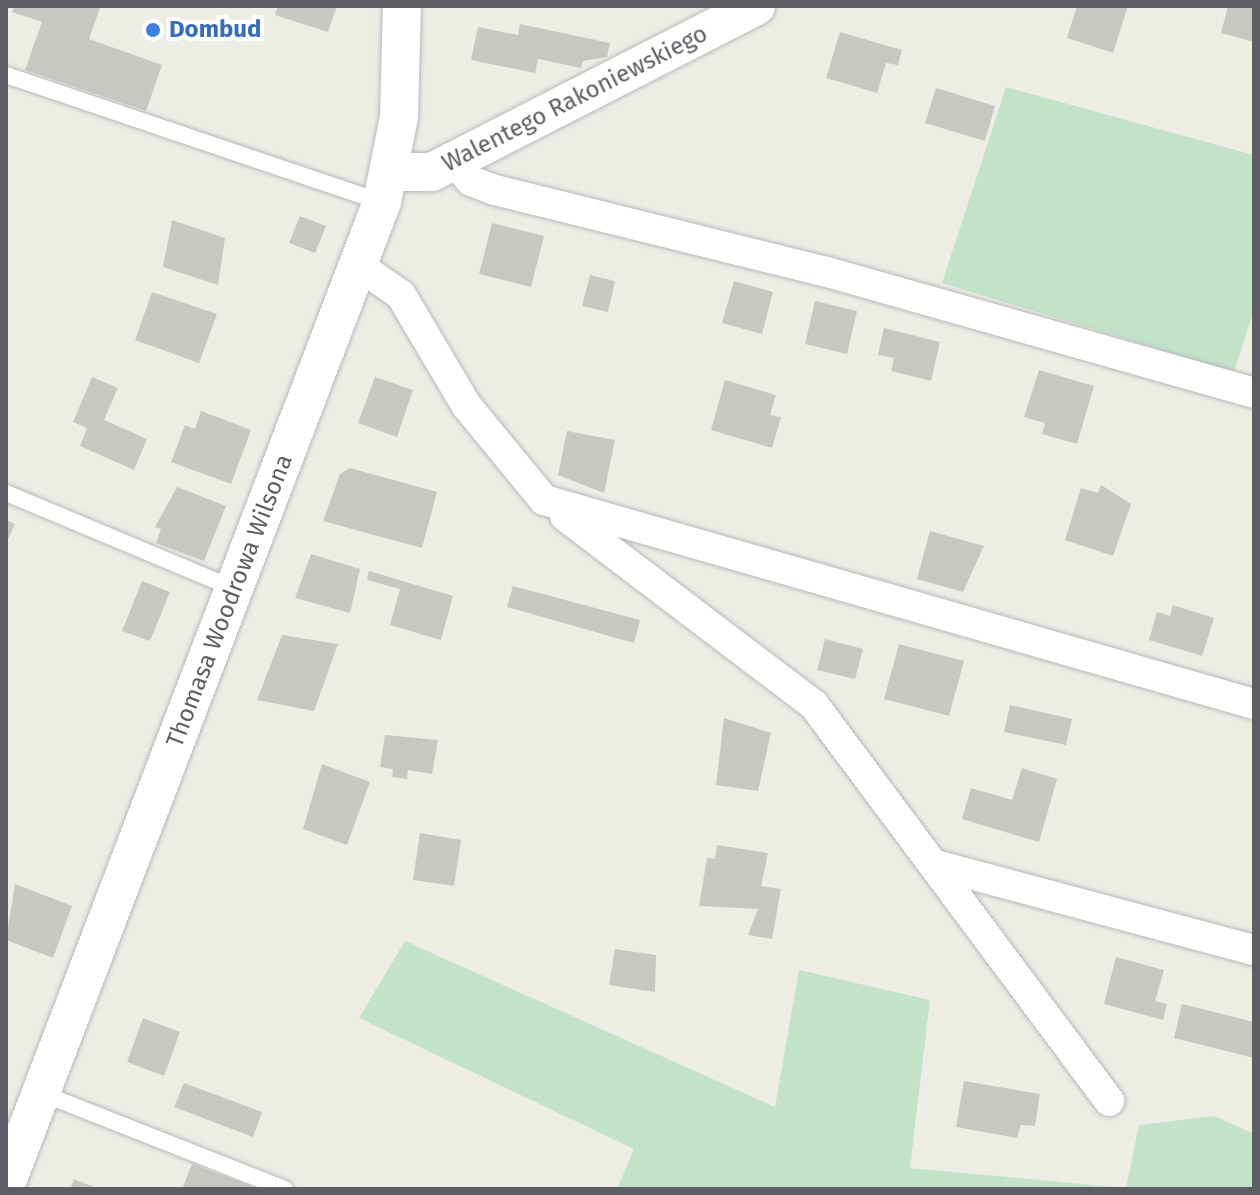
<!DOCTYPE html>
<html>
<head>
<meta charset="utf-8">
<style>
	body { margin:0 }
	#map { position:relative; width:1260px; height:1195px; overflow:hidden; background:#eeede5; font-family:"Fira Sans",sans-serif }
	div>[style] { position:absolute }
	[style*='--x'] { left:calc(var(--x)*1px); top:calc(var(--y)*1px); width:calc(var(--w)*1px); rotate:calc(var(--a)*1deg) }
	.green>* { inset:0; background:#c3e3c9 }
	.building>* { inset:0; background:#c9c7c2 }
	.roads { filter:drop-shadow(0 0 2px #b7b8bd) drop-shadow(0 0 2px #b7b8bd) }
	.service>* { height:16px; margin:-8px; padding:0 8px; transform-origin:8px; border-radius:8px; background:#fff }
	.minor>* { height:30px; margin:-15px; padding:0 15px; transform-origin:15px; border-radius:15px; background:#fff }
	.tertiary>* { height:38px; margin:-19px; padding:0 19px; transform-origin:19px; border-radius:19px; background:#fff }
	.dots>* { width:22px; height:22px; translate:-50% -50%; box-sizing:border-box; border:4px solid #fff; border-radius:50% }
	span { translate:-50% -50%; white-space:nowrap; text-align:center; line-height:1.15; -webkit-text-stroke:8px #fff; paint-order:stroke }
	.shop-label { font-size:24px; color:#366cbe; font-weight:700 }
	.left { translate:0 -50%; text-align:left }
	.street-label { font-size:24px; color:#5c5e64 }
	.frame { position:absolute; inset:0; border:8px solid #5c5e64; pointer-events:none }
</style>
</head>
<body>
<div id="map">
	<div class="green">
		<i style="clip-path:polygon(1006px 87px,1254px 155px,1254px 310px,1234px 372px,942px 283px)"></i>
		<i style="clip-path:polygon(405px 941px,775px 1107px,799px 970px,930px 1000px,910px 1168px,1126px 1188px,1139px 1125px,1215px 1116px,1254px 1134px,1254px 1189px,617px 1189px,634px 1149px,359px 1018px)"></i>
	</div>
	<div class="building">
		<i style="clip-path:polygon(14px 6px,100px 8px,89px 39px,162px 65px,146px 111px,25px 70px,42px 22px,12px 12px)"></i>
		<i style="clip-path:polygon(278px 6px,337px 6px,328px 32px,275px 15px)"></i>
		<i style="clip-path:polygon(1077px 6px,1128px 6px,1113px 53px,1067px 38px)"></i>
		<i style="clip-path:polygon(1228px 6px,1254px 6px,1254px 42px,1221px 33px)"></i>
		<i style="clip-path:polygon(520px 24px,610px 43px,607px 57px,583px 61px,581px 68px,538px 59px,535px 73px,471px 60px,478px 27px,518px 35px)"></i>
		<i style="clip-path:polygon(840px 32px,902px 50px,898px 65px,886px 63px,877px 93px,826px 78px)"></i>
		<i style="clip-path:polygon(936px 88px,995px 106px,985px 141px,925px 123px)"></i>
		<i style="clip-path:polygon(300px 216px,326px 226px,315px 253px,289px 243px)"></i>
		<i style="clip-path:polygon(172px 220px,225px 238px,218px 285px,163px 267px)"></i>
		<i style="clip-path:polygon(492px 223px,544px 236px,531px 287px,479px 274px)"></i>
		<i style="clip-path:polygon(590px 275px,615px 281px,608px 312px,582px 306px)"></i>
		<i style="clip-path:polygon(734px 281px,773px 292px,762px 334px,722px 323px)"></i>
		<i style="clip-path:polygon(152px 292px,217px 314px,199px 363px,135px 340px)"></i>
		<i style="clip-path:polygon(815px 301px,857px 311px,847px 354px,805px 344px)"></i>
		<i style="clip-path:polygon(884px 328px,940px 342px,931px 381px,891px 371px,894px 358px,878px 355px)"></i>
		<i style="clip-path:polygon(1039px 370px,1094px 386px,1077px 444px,1042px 434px,1045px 423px,1024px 417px)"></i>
		<i style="clip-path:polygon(92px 377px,118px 388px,104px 420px,147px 439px,134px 470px,80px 446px,87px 428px,73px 422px)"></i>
		<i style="clip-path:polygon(375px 377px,413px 390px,397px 437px,358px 423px)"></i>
		<i style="clip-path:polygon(725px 380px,776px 395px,770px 415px,781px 417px,772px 448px,711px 430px)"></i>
		<i style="clip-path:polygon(201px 411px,251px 430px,231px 484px,171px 462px,185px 425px,195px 429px)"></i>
		<i style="clip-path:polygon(567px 431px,615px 440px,604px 493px,558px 475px)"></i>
		<i style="clip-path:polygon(350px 468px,437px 492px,422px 548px,323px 521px,340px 474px)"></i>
		<i style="clip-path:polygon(1101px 485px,1131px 504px,1113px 556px,1065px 540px,1081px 488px,1098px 493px)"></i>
		<i style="clip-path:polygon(177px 487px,226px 506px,204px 561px,156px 543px,161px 529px,155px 527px)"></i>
		<i style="clip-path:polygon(6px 520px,15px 524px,6px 544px)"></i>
		<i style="clip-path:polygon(930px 531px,984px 546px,963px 592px,917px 579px)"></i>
		<i style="clip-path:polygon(311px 554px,360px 569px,350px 613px,295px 598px)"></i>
		<i style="clip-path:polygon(369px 571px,453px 596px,441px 640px,390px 625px,400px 589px,367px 580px)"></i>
		<i style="clip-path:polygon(142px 581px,170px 592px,150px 641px,122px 631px)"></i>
		<i style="clip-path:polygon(513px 586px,640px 620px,634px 643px,507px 607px)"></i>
		<i style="clip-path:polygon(1173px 605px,1214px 618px,1202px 656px,1149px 640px,1157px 612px,1170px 616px)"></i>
		<i style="clip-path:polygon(282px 635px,338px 644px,314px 711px,257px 700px)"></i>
		<i style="clip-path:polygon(825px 639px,863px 649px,855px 679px,817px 670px)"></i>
		<i style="clip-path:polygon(899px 644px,964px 661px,949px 716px,884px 699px)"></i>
		<i style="clip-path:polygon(1010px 705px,1072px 719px,1066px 745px,1004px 732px)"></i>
		<i style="clip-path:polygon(724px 718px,771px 733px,758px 791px,716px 785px)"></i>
		<i style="clip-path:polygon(385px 735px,438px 740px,432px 774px,408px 770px,407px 779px,392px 777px,393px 769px,380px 767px)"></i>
		<i style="clip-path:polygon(322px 764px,370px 782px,347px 845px,303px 829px)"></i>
		<i style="clip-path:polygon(1022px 768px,1057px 779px,1039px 842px,962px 819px,971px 788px,1012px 800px)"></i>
		<i style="clip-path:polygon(420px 833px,461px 840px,454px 886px,413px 880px)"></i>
		<i style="clip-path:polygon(717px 845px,768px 853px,761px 886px,781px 889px,772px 939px,748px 935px,758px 909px,699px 906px,707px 858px,715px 859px)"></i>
		<i style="clip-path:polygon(15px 884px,72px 906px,53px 958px,6px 940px)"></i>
		<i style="clip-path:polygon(615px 949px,656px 955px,655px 992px,609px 985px)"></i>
		<i style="clip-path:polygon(1116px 957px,1164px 970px,1155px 1001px,1167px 1004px,1163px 1020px,1104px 1004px)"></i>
		<i style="clip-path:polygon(1182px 1004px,1254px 1022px,1254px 1058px,1174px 1038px)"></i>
		<i style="clip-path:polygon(143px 1018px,180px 1032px,164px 1076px,127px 1062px)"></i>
		<i style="clip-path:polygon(964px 1081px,1040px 1094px,1035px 1126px,1021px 1125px,1017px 1138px,956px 1127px)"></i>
		<i style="clip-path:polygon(184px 1083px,262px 1112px,253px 1137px,174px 1107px)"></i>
		<i style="clip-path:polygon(192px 1164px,258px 1189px,182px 1189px)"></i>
		<i style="clip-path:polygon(74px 1179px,99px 1189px,70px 1189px)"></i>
	</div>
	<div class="roads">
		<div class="service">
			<i style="--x:6;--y:75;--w:397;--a:18.7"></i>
			<i style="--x:6;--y:493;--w:248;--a:22.7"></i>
			<i style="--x:41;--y:1093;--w:262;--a:21.5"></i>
		</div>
		<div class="minor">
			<i style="--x:454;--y:161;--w:26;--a:50"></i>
			<i style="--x:471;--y:181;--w:26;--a:21"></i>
			<i style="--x:495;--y:190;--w:342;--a:13.9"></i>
			<i style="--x:827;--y:272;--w:444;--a:15.8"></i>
			<i style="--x:358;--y:265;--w:52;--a:34.9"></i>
			<i style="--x:401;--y:295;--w:128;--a:59.4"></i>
			<i style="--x:466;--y:405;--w:123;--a:50.6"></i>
			<i style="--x:544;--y:500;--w:739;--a:16.03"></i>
			<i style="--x:565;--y:516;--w:313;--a:37.2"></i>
			<i style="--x:814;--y:705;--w:494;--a:53.3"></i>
			<i style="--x:936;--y:865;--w:329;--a:15"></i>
		</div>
		<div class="tertiary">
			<i style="--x:390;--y:172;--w:42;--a:0"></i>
			<i style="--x:432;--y:172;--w:364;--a:-27.1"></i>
			<i style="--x:6;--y:1184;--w:1052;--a:-69.05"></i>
			<i style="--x:382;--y:202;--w:87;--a:-78.7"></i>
			<i style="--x:399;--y:117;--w:111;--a:-88.5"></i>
		</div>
	</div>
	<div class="dots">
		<i style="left:153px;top:30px;background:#3f7fe0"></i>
	</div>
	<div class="shop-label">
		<span class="left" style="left:169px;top:30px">Dombud</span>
	</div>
	<div class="street-label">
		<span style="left:575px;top:99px;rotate:-27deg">Walentego Rakoniewskiego</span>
		<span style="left:230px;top:601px;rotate:-69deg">Thomasa Woodrowa Wilsona</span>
	</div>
	<div class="frame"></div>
</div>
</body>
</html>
